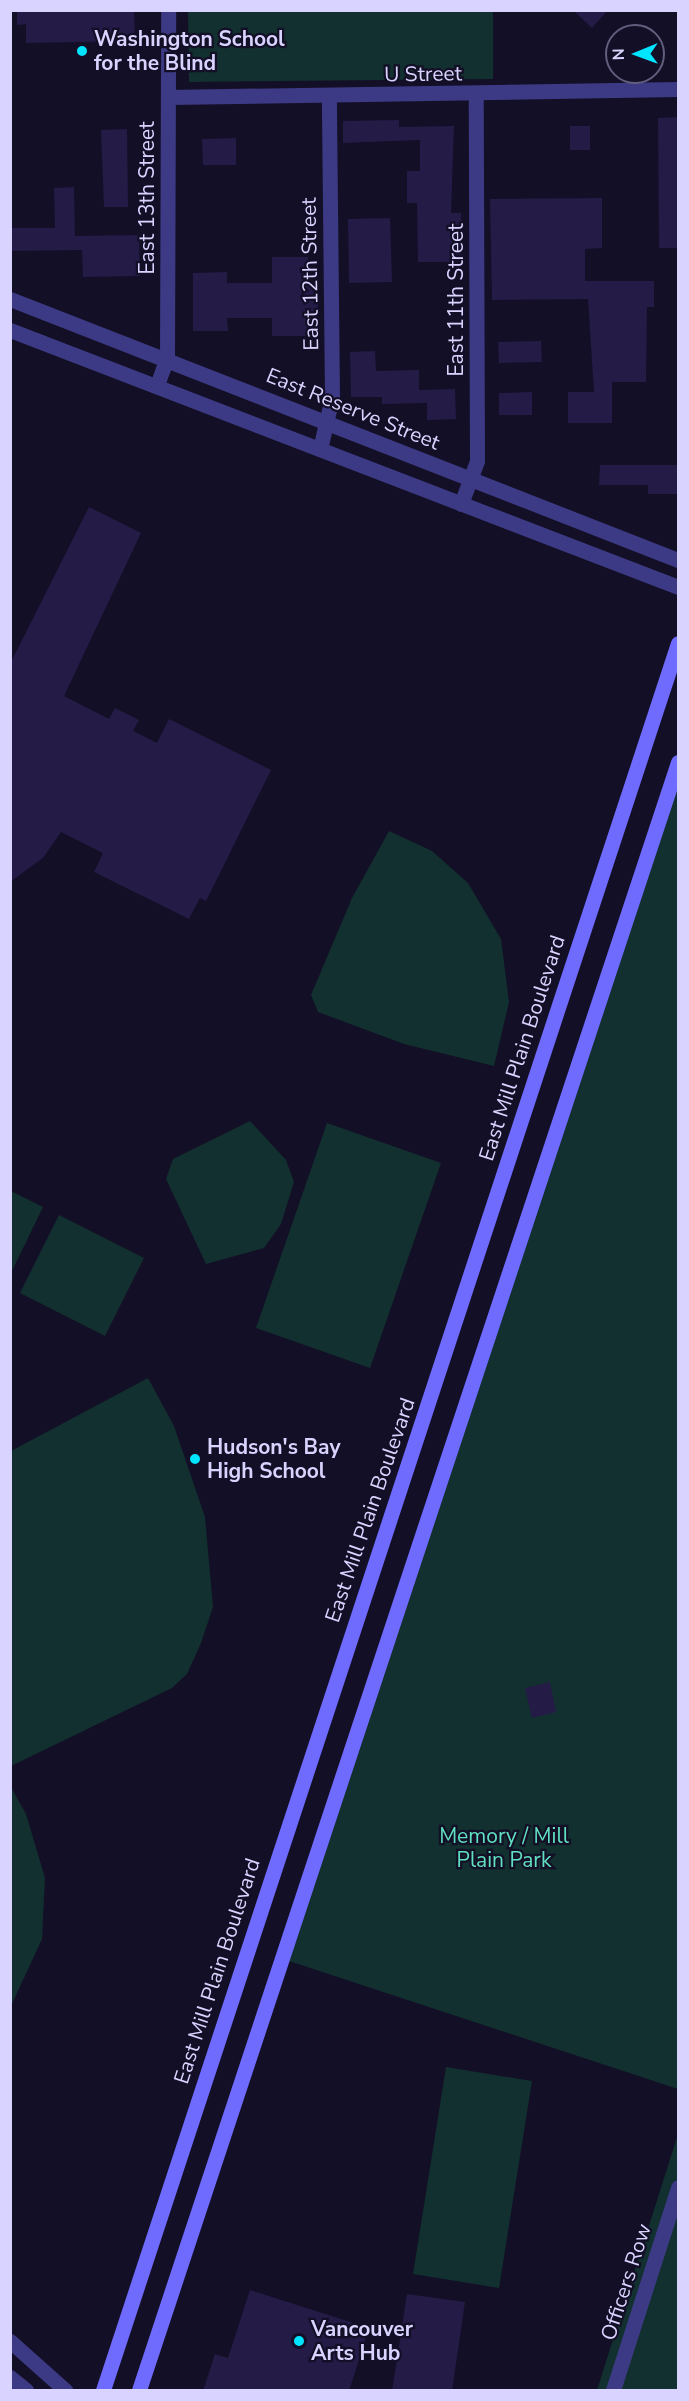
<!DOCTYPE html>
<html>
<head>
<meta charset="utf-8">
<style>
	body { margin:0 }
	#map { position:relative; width:689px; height:2401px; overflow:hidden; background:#130f26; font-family:"Nunito Sans",sans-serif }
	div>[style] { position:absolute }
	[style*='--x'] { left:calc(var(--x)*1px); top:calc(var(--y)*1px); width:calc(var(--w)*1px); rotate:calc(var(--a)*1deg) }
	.green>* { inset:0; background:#12302f }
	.building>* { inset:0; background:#241b47 }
	.minor>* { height:15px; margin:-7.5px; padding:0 7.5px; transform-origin:7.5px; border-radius:7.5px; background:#3d3a85 }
	.tertiary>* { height:15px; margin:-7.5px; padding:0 7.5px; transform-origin:7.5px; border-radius:7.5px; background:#3d3a85 }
	.secondary>* { height:15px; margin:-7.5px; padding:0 7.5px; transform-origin:7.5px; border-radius:7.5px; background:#6f6bff }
	.dots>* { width:16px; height:16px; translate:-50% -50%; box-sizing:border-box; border:3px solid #130f26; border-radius:50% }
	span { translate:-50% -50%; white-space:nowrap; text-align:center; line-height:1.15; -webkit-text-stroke:4.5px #130f26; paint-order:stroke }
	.poi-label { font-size:21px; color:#d9d4ff; font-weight:700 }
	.left { translate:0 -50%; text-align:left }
	.street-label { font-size:21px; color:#d9d4ff }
	.park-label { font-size:21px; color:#5fe0c0 }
	.frame { position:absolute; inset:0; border:12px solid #d9d4ff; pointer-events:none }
	.north { position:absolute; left:605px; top:24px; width:60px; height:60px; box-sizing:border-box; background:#130f26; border:2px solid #625e7d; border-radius:50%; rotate:269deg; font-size:16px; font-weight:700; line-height:24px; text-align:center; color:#d9d4ff }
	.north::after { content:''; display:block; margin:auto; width:21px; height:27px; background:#00e5ff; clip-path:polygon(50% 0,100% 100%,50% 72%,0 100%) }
</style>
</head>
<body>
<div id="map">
	<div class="green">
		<i style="clip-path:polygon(188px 11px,493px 11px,493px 79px,189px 82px)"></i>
		<i style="clip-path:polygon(678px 762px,678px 2089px,283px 1959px)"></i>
		<i style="clip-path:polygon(389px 831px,432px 851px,468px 883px,501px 939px,509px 1002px,494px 1066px,404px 1044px,318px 1012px,311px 995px,352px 898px)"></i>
		<i style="clip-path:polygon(250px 1121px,286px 1160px,294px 1182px,281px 1224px,264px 1248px,206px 1264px,166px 1179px,173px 1159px)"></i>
		<i style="clip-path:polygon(327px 1123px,441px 1163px,370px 1368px,256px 1328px)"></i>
		<i style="clip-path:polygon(11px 1191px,43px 1207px,11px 1273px)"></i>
		<i style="clip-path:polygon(59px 1215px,144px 1258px,105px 1336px,20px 1293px)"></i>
		<i style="clip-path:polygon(148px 1378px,174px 1426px,205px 1517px,213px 1607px,201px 1643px,187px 1674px,172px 1688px,11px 1766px,11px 1451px)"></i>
		<i style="clip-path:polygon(11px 1787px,26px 1814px,45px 1878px,42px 1939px,11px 2006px)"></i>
		<i style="clip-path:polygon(446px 2067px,532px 2081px,499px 2288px,413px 2274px)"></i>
		<i style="clip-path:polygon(678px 2134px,678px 2390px,597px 2390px)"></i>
	</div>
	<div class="building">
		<i style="clip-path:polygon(17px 10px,134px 10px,135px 41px,26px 43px,26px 24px,17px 25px)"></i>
		<i style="clip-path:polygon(573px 10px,608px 10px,592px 28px)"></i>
		<i style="clip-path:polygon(678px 117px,678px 248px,659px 248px,658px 118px)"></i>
		<i style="clip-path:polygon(399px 120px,399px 127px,454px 126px,451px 213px,461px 213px,462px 262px,418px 262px,417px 203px,407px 203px,407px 171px,420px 171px,420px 140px,343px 143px,343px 121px)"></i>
		<i style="clip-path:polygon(570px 126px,590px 126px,590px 150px,570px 150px)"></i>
		<i style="clip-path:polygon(127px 129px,128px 207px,104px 207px,101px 130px)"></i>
		<i style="clip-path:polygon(236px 138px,236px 165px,203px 165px,202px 139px)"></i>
		<i style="clip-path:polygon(74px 187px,75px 236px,139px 235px,140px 276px,83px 277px,82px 250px,10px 251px,10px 228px,55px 228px,54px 188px)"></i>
		<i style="clip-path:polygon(602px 198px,602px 248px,585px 249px,585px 281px,654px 281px,654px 307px,647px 307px,646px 382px,612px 382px,612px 423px,568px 423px,568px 392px,594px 392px,588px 299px,492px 300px,490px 199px)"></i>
		<i style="clip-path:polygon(390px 218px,392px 282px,349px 283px,348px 219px)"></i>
		<i style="clip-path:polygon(272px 257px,308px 257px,308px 282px,318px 282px,318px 318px,308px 318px,308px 336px,272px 336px,272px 318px,227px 318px,228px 331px,193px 331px,193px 273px,227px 272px,227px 283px,272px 283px)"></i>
		<i style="clip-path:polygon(541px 341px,542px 362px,499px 363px,498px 342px)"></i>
		<i style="clip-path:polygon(375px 351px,376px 371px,419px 370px,419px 390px,455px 389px,456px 419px,427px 420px,427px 403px,382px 404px,382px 397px,351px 397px,350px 352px)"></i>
		<i style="clip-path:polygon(532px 392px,532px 415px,499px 415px,499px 393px)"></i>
		<i style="clip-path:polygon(600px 465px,678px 465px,678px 494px,648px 494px,648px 485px,599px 485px)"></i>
		<i style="clip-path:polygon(89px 507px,141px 533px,64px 696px,109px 719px,115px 708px,139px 720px,133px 731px,157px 743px,169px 719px,271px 770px,206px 901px,200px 898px,189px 919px,94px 872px,103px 853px,61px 832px,43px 858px,10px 882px,10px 664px)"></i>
		<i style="clip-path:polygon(550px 1682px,556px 1712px,532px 1718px,525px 1688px)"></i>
		<i style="clip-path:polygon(250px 2290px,369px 2328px,349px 2391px,203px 2391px,215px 2354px,228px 2358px)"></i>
		<i style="clip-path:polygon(407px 2294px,465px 2302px,452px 2391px,392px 2391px)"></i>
	</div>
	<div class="minor">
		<i style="--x:168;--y:97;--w:510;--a:-0.9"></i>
		<i style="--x:157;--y:385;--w:29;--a:-70"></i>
		<i style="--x:167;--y:358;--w:348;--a:-89.8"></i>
		<i style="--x:320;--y:449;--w:53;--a:-77"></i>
		<i style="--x:332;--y:397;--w:301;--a:-90.6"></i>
		<i style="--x:461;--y:504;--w:46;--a:-69.6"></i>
		<i style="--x:477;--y:461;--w:368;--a:-90.2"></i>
		<i style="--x:613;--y:2390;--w:213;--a:-72.2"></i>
	</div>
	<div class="tertiary">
		<i style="--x:10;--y:299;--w:717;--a:21.34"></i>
		<i style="--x:10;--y:330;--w:716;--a:21.04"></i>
		<i style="--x:10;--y:2341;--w:74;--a:41.7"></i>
		<i style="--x:10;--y:2377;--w:21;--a:39"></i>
	</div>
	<div class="secondary">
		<i style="--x:103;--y:2390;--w:1839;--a:-71.78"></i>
		<i style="--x:139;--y:2390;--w:1715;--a:-71.68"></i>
	</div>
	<div class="dots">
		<i style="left:82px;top:51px;background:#00e5ff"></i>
		<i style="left:195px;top:1459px;background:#00e5ff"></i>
		<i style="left:299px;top:2341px;background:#00e5ff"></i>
	</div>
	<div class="poi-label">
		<span class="left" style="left:94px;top:51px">Washington School<br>for the Blind</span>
		<span class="left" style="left:207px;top:1459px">Hudson's Bay<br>High School</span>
		<span class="left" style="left:311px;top:2341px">Vancouver<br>Arts Hub</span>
	</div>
	<div class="street-label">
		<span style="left:423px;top:74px;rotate:-1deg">U Street</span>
		<span style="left:147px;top:198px;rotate:-90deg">East 13th Street</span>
		<span style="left:310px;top:274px;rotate:-91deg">East 12th Street</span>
		<span style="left:456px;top:300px;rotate:-90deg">East 11th Street</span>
		<span style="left:353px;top:409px;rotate:22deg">East Reserve Street</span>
		<span style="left:522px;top:1048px;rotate:-72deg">East Mill Plain Boulevard</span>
		<span style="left:370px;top:1510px;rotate:-71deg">East Mill Plain Boulevard</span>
		<span style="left:217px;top:1971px;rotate:-72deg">East Mill Plain Boulevard</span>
		<span style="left:626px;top:2282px;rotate:-72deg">Officers Row</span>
	</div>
	<div class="park-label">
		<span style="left:504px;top:1848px">Memory / Mill<br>Plain Park</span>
	</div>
	<div class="frame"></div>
	<div class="north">N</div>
</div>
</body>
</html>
